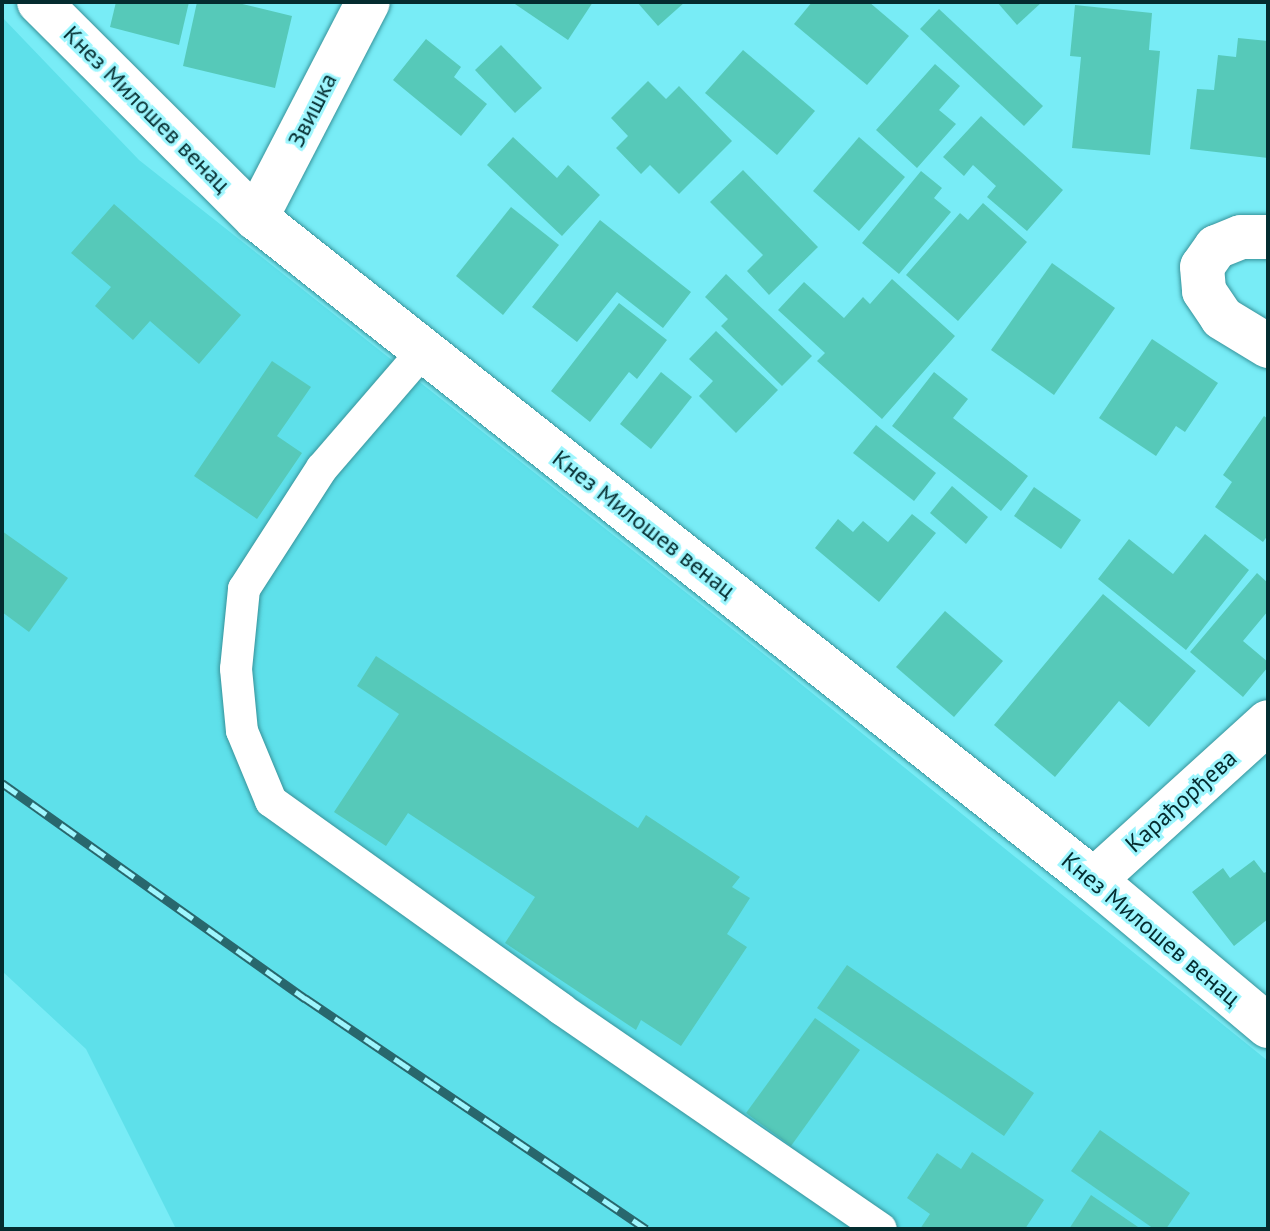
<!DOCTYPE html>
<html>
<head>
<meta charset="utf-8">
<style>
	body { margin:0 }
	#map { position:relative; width:1270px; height:1231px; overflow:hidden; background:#78ecf6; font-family:"PT Sans",sans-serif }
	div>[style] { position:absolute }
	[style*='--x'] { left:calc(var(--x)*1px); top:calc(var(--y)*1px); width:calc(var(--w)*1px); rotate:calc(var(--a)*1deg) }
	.built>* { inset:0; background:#5ee0ea }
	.building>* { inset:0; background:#56c9b9 }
	.roads { filter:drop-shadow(0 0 2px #37929a) drop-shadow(0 0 2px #37929a) }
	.lane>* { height:32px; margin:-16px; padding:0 16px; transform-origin:16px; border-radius:16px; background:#fff }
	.street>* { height:44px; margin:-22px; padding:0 22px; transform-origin:22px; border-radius:22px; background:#fff }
	.rail>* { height:9px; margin-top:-4.5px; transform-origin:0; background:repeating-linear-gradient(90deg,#9ef6fe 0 18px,#28676d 0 36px); box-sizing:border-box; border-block:2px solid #28676d }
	span { translate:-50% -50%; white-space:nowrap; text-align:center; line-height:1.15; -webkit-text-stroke:6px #9ef6fe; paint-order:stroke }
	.street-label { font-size:24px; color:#042c2f }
	.frame { position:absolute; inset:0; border:4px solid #042c2f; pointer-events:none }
</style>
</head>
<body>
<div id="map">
	<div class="built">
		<i style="clip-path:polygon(2px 17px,139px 160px,770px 659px,1268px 1061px,1268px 1229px,176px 1229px,86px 1049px,2px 971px)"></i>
	</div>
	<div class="building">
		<i style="clip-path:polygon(116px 2px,189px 2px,179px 45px,110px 27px)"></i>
		<i style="clip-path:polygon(197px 2px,234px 2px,292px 16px,275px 88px,183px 66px)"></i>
		<i style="clip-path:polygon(512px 2px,593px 2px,568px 40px)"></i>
		<i style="clip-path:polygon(637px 2px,685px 2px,658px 26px)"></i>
		<i style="clip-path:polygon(812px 2px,869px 2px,909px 36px,867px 85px,794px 24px)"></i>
		<i style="clip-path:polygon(997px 2px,1042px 2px,1017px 25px)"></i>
		<i style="clip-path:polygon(1075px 5px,1152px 13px,1149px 50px,1160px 51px,1150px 155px,1072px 148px,1081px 57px,1070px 56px)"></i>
		<i style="clip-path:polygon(939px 9px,1043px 106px,1024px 126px,920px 29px)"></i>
		<i style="clip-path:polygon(1238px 38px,1268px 41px,1268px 158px,1190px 149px,1197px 89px,1214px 90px,1218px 55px,1236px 57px)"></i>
		<i style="clip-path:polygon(426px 39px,461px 67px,454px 77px,487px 104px,461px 136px,393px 80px)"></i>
		<i style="clip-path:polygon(501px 45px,542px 88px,515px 113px,475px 70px)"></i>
		<i style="clip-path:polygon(743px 50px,815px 111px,777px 155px,705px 93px)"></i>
		<i style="clip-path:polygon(935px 64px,960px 86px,939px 110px,956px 124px,917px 168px,876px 130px)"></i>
		<i style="clip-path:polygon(648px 81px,666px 99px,679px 86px,732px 141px,679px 194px,650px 165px,641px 174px,616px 148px,628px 136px,611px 118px)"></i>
		<i style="clip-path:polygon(981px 116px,1063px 190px,1027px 231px,987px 197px,996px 186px,973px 165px,964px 176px,943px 157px)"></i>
		<i style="clip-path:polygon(513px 137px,557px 178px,568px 165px,600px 195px,562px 236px,487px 165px)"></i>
		<i style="clip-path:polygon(859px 137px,905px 177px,859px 231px,813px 191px)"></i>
		<i style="clip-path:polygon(743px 170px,818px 247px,769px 295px,747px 271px,763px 255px,710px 202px)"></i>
		<i style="clip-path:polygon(921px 171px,942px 188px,934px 198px,951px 212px,899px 274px,862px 243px)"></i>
		<i style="clip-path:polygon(983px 203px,1027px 242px,958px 321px,906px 275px,960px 213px,968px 220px)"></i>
		<i style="clip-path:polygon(114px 204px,241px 315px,199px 364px,150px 321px,133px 340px,95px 306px,111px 287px,71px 253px)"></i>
		<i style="clip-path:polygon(511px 207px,559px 245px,503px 315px,456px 276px)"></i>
		<i style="clip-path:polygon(600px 220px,691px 292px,663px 328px,617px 292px,577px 342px,532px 307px)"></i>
		<i style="clip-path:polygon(1052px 263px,1115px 308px,1054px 395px,991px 350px)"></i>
		<i style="clip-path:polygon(726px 274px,812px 356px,782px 386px,721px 326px,728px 319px,705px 297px)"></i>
		<i style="clip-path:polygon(892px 279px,955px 336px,882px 419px,817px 361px,825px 353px,778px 310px,804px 282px,844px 318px,863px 297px,870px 304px)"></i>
		<i style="clip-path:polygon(619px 303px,667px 340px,637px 379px,629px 372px,590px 422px,551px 391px)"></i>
		<i style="clip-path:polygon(716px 331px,778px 390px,736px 433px,699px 396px,713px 381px,689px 359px)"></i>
		<i style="clip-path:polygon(1152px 339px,1218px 383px,1185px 432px,1176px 426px,1156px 456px,1099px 418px)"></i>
		<i style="clip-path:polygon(272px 361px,311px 387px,277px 436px,302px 453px,257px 519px,194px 476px)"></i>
		<i style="clip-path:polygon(661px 372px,692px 397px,651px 449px,620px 424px)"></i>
		<i style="clip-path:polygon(934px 372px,968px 399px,953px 418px,1028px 476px,1001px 511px,892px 426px)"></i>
		<i style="clip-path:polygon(1264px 416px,1268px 419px,1268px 535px,1263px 542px,1215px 507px,1232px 482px,1223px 475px)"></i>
		<i style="clip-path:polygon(876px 425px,936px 473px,914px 501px,853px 453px)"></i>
		<i style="clip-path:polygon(952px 486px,988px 517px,966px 544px,930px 513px)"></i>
		<i style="clip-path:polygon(1034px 487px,1081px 520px,1061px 549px,1014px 516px)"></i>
		<i style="clip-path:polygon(912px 514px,936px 533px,879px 602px,815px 548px,838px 519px,853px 532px,863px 521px,888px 542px)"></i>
		<i style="clip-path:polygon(2px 531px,68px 578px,29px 632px,2px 612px)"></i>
		<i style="clip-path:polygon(1205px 534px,1249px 570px,1186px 650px,1098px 579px,1129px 539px,1173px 574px)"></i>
		<i style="clip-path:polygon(1257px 573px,1268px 583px,1268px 611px,1243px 641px,1268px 662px,1268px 667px,1243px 697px,1190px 652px)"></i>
		<i style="clip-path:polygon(1103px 594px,1196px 671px,1149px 727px,1119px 701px,1055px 777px,994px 725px)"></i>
		<i style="clip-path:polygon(945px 611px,1003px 661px,954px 717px,896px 667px)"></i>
		<i style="clip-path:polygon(376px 656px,638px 828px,646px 815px,740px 877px,732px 887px,750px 898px,727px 934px,747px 947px,681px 1046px,641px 1020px,636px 1030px,505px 943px,535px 897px,408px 813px,386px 846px,334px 812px,399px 714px,357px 686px)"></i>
		<i style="clip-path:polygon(1254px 860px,1264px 873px,1268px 871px,1268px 919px,1234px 946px,1192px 892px,1223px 868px,1230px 878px)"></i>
		<i style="clip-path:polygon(847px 965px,1034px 1093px,1004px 1136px,817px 1008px)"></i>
		<i style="clip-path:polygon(815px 1018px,860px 1050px,791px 1146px,746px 1113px)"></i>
		<i style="clip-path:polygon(1100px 1130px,1190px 1193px,1166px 1229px,1154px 1229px,1071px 1171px)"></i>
		<i style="clip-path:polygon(972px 1152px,1044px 1200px,1025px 1229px,920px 1229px,930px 1214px,907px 1198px,937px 1153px,961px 1169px)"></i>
		<i style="clip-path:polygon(1091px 1195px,1141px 1229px,1069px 1229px)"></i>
	</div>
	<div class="roads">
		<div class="lane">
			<i style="--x:424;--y:350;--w:156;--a:130.8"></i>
			<i style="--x:322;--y:468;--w:144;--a:122.8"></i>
			<i style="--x:244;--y:589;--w:80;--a:95.7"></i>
			<i style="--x:236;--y:669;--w:62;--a:84.5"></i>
			<i style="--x:242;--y:731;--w:76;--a:67.5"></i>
			<i style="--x:271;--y:801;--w:357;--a:35.6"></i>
			<i style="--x:561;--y:1009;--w:388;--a:34.5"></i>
		</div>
		<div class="street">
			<i style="--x:39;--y:2;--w:306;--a:44.9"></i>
			<i style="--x:256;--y:218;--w:1068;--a:38.31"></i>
			<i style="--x:1094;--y:880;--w:227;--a:40"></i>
			<i style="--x:256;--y:218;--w:243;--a:-62.6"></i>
			<i style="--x:1268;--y:237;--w:27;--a:180"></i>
			<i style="--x:1241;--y:237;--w:27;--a:158"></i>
			<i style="--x:1216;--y:247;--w:24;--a:125"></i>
			<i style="--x:1202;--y:267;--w:24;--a:85"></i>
			<i style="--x:1204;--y:291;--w:32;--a:56"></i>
			<i style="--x:1222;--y:318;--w:54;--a:31.3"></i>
			<i style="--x:1094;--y:880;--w:235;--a:-42.2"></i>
		</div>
	</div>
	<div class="rail">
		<i style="--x:2;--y:783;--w:372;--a:35.4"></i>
		<i style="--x:305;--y:998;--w:412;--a:34.1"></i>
	</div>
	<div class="street-label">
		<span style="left:147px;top:109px;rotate:45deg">Кнез Милошев венац</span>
		<span style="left:312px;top:110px;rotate:-63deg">Звишка</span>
		<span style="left:644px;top:524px;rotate:38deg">Кнез Милошев венац</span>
		<span style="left:1181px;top:801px;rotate:-42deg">Карађорђева</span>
		<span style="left:1151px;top:929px;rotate:40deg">Кнез Милошев венац</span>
	</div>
	<div class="frame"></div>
</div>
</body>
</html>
